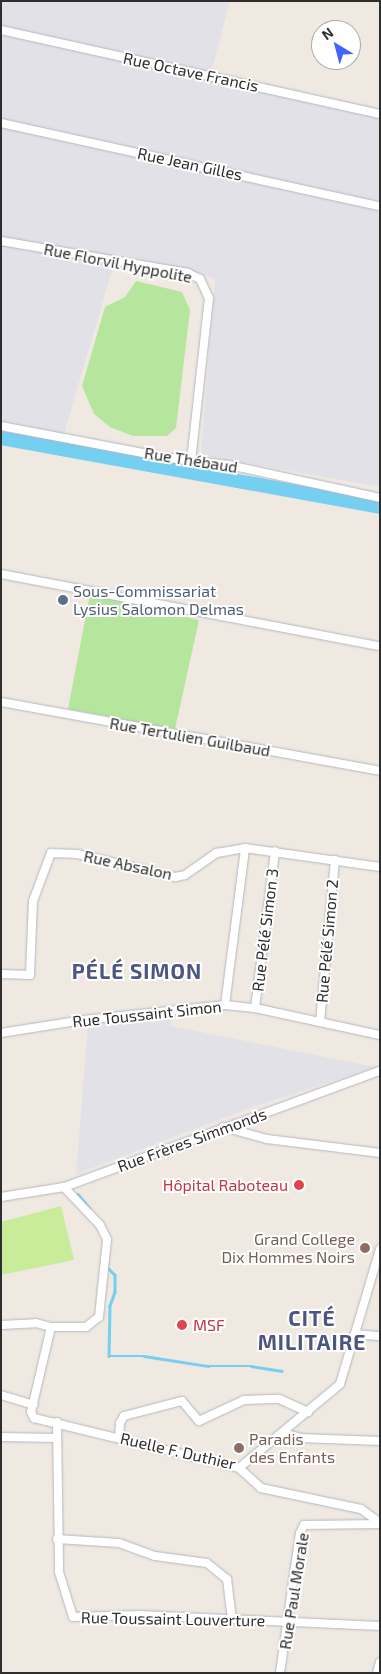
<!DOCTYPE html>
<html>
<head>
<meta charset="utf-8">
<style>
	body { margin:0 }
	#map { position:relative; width:381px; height:1674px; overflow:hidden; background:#efe9e1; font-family:"Exo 2",sans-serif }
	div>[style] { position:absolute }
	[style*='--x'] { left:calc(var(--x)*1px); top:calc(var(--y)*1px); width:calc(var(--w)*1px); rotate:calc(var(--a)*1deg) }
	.industrial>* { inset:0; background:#e3e1e8 }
	.green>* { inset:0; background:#b6e59e }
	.pitch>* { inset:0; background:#c9ec9a }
	.stream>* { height:2.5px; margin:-1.25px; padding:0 1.25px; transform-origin:1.25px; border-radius:1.25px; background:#75cff0 }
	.river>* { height:14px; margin:-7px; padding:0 7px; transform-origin:7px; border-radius:7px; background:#75cff0 }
	.roads { filter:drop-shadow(0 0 1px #b4b7c1) drop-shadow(0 0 1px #b4b7c1) }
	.minor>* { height:8px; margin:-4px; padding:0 4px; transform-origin:4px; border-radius:4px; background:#fff }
	.dots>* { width:14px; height:14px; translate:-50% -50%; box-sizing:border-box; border:2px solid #fff; border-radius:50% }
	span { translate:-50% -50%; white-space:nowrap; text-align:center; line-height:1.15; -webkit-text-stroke:4px #fff; paint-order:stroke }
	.street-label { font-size:16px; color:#2e2e2e }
	.service-label { font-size:16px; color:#4e5e75 }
	.left { translate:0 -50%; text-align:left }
	.health-label { font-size:16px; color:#be3a42 }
	.right { translate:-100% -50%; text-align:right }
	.education-label { font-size:16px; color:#785e54 }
	.district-label { font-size:21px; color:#4d5680; font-weight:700; letter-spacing:1px }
	.frame { position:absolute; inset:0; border:2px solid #2e2e2e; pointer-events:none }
	.north { position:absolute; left:311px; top:20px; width:50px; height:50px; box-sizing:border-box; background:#fff; border:1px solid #ababab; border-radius:50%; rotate:323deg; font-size:14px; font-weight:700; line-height:20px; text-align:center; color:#2e2e2e }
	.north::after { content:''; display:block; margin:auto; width:18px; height:22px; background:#4264fb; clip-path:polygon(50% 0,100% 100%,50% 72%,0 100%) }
</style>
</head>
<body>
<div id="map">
	<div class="industrial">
		<i style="clip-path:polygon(1px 1px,230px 1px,209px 80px,380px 117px,380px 487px,201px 455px,215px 279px,117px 253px,64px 434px,1px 421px)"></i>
		<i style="clip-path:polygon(171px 1018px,171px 1026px,375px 1067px,253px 1107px,76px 1174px,88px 1026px)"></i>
	</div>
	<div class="green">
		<i style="clip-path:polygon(136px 281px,182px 292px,190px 310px,176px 428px,167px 436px,133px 436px,110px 427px,94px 414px,82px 386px,105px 307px,125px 297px)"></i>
		<i style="clip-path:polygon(90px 594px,199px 620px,175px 729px,68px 709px)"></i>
	</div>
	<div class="pitch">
		<i style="clip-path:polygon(61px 1206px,74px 1260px,1px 1275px,1px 1222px)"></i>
	</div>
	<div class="stream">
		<i style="--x:78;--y:1194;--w:19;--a:51"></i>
		<i style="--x:107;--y:1267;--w:11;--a:45"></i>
		<i style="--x:115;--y:1275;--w:17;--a:90"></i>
		<i style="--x:115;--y:1292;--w:15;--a:110"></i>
		<i style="--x:110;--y:1306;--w:50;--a:91.1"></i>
		<i style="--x:109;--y:1356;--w:35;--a:0"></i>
		<i style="--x:144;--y:1356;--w:65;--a:8.9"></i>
		<i style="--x:208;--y:1366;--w:43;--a:0"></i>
		<i style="--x:251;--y:1366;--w:31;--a:9"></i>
	</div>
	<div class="river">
		<i style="--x:1;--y:438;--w:385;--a:10.3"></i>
	</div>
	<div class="roads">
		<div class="minor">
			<i style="--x:1;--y:30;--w:388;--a:12.5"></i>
			<i style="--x:1;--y:123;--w:388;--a:12.4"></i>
			<i style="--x:1;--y:241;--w:190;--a:9.7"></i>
			<i style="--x:188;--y:273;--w:13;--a:27"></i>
			<i style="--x:200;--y:279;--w:21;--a:65"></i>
			<i style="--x:209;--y:298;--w:164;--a:96.3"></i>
			<i style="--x:1;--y:426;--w:171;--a:10.8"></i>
			<i style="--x:169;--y:458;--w:60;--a:6.7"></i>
			<i style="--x:229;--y:465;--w:155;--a:12.3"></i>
			<i style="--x:1;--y:574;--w:386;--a:10.8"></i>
			<i style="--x:1;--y:702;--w:385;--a:10.3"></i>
			<i style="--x:1;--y:974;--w:29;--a:2"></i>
			<i style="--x:30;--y:975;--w:74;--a:-87.7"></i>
			<i style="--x:33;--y:901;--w:51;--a:-69.4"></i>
			<i style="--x:51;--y:853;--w:26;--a:2"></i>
			<i style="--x:77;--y:854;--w:101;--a:13.2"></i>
			<i style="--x:175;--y:877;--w:10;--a:-11"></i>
			<i style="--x:185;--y:875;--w:39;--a:-35"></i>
			<i style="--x:217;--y:853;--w:28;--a:-10"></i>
			<i style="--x:245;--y:848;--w:136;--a:8"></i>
			<i style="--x:225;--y:1005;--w:158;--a:-82.7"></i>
			<i style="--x:255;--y:1008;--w:158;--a:-82.7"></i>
			<i style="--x:320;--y:1022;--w:163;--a:-84.7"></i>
			<i style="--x:1;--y:1033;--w:83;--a:-9"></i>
			<i style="--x:83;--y:1020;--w:143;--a:-6"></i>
			<i style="--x:225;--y:1005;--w:30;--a:6"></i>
			<i style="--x:255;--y:1008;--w:128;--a:12.2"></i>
			<i style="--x:223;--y:1127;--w:46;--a:15.3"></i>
			<i style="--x:267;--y:1139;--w:114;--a:7.1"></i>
			<i style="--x:1;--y:1197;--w:64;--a:-9"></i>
			<i style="--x:64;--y:1187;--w:337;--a:-20.2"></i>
			<i style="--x:1;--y:1325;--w:35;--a:-3"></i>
			<i style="--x:36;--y:1323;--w:16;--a:15"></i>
			<i style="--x:51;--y:1327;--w:35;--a:0"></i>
			<i style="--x:86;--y:1327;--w:16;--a:-38"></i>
			<i style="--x:99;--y:1317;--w:78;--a:-84.1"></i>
			<i style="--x:107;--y:1239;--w:16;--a:-117"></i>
			<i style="--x:100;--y:1225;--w:52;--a:-133.5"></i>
			<i style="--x:51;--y:1327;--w:87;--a:103.2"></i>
			<i style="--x:31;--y:1412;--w:7;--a:63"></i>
			<i style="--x:34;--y:1418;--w:211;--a:13.7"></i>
			<i style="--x:239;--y:1468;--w:131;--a:-39.7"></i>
			<i style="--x:340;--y:1384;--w:141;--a:-73.5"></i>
			<i style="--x:355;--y:1334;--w:25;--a:5"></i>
			<i style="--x:1;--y:1395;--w:34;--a:17"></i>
			<i style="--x:57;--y:1422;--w:150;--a:89.2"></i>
			<i style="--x:59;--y:1572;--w:47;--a:72.7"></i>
			<i style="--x:73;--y:1617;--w:66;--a:-1.7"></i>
			<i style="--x:139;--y:1615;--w:241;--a:2.6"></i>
			<i style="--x:283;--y:1433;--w:18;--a:16"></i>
			<i style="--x:300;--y:1438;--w:80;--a:2.1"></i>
			<i style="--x:1;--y:1437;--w:55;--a:1"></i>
			<i style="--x:119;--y:1438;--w:15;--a:-86"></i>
			<i style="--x:120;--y:1423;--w:8;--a:-60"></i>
			<i style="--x:124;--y:1416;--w:60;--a:-14.5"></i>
			<i style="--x:182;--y:1401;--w:26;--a:50"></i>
			<i style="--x:199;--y:1421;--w:50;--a:-25"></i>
			<i style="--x:244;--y:1400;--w:35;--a:-2"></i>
			<i style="--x:279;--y:1399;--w:32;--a:24"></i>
			<i style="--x:239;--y:1468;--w:30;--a:42"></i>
			<i style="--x:261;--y:1488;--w:102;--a:11.9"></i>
			<i style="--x:361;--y:1509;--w:24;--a:36"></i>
			<i style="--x:57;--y:1539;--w:62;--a:3.7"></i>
			<i style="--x:119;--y:1543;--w:38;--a:20"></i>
			<i style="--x:155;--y:1556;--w:52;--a:7.7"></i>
			<i style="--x:207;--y:1563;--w:26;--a:39"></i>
			<i style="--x:227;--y:1579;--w:39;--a:83"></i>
			<i style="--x:280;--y:1673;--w:141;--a:-81.9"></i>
			<i style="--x:300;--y:1533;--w:9;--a:-63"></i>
			<i style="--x:304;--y:1525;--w:76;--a:-0.8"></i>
			<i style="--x:377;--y:1673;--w:11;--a:-75"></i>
		</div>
	</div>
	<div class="dots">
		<i style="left:63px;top:600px;background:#5c6f8a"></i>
		<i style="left:299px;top:1185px;background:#e0444e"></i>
		<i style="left:365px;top:1248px;background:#8d6e63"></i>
		<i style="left:182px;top:1325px;background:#e0444e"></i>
		<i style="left:239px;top:1448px;background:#8d6e63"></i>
	</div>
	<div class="street-label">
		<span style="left:191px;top:72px;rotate:12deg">Rue Octave Francis</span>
		<span style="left:190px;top:164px;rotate:12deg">Rue Jean Gilles</span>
		<span style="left:118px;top:263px;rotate:11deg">Rue Florvil Hyppolite</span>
		<span style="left:191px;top:460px;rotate:9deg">Rue Thébaud</span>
		<span style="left:190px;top:737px;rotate:10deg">Rue Tertulien Guilbaud</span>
		<span style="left:128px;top:865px;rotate:12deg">Rue Absalon</span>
		<span style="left:265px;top:930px;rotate:-83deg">Rue Pélé Simon 3</span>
		<span style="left:327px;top:941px;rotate:-85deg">Rue Pélé Simon 2</span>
		<span style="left:147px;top:1014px;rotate:-6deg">Rue Toussaint Simon</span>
		<span style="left:192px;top:1140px;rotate:-20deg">Rue Frères Simmonds</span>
		<span style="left:178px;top:1451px;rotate:13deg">Ruelle F. Duthier</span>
		<span style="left:294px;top:1591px;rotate:-81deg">Rue Paul Morale</span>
		<span style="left:173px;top:1619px;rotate:1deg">Rue Toussaint Louverture</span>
	</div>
	<div class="service-label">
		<span class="left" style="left:73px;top:600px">Sous-Commissariat<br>Lysius Salomon Delmas</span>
	</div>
	<div class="health-label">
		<span class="right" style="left:288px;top:1185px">Hôpital Raboteau</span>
		<span class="left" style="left:193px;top:1325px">MSF</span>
	</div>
	<div class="education-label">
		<span class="right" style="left:355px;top:1248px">Grand College<br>Dix Hommes Noirs</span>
		<span class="left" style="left:249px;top:1448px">Paradis<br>des Enfants</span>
	</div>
	<div class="district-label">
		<span style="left:137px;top:971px">PÉLÉ SIMON</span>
		<span style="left:312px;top:1330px">CITÉ<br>MILITAIRE</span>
	</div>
	<div class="frame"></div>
	<div class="north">N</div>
</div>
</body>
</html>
